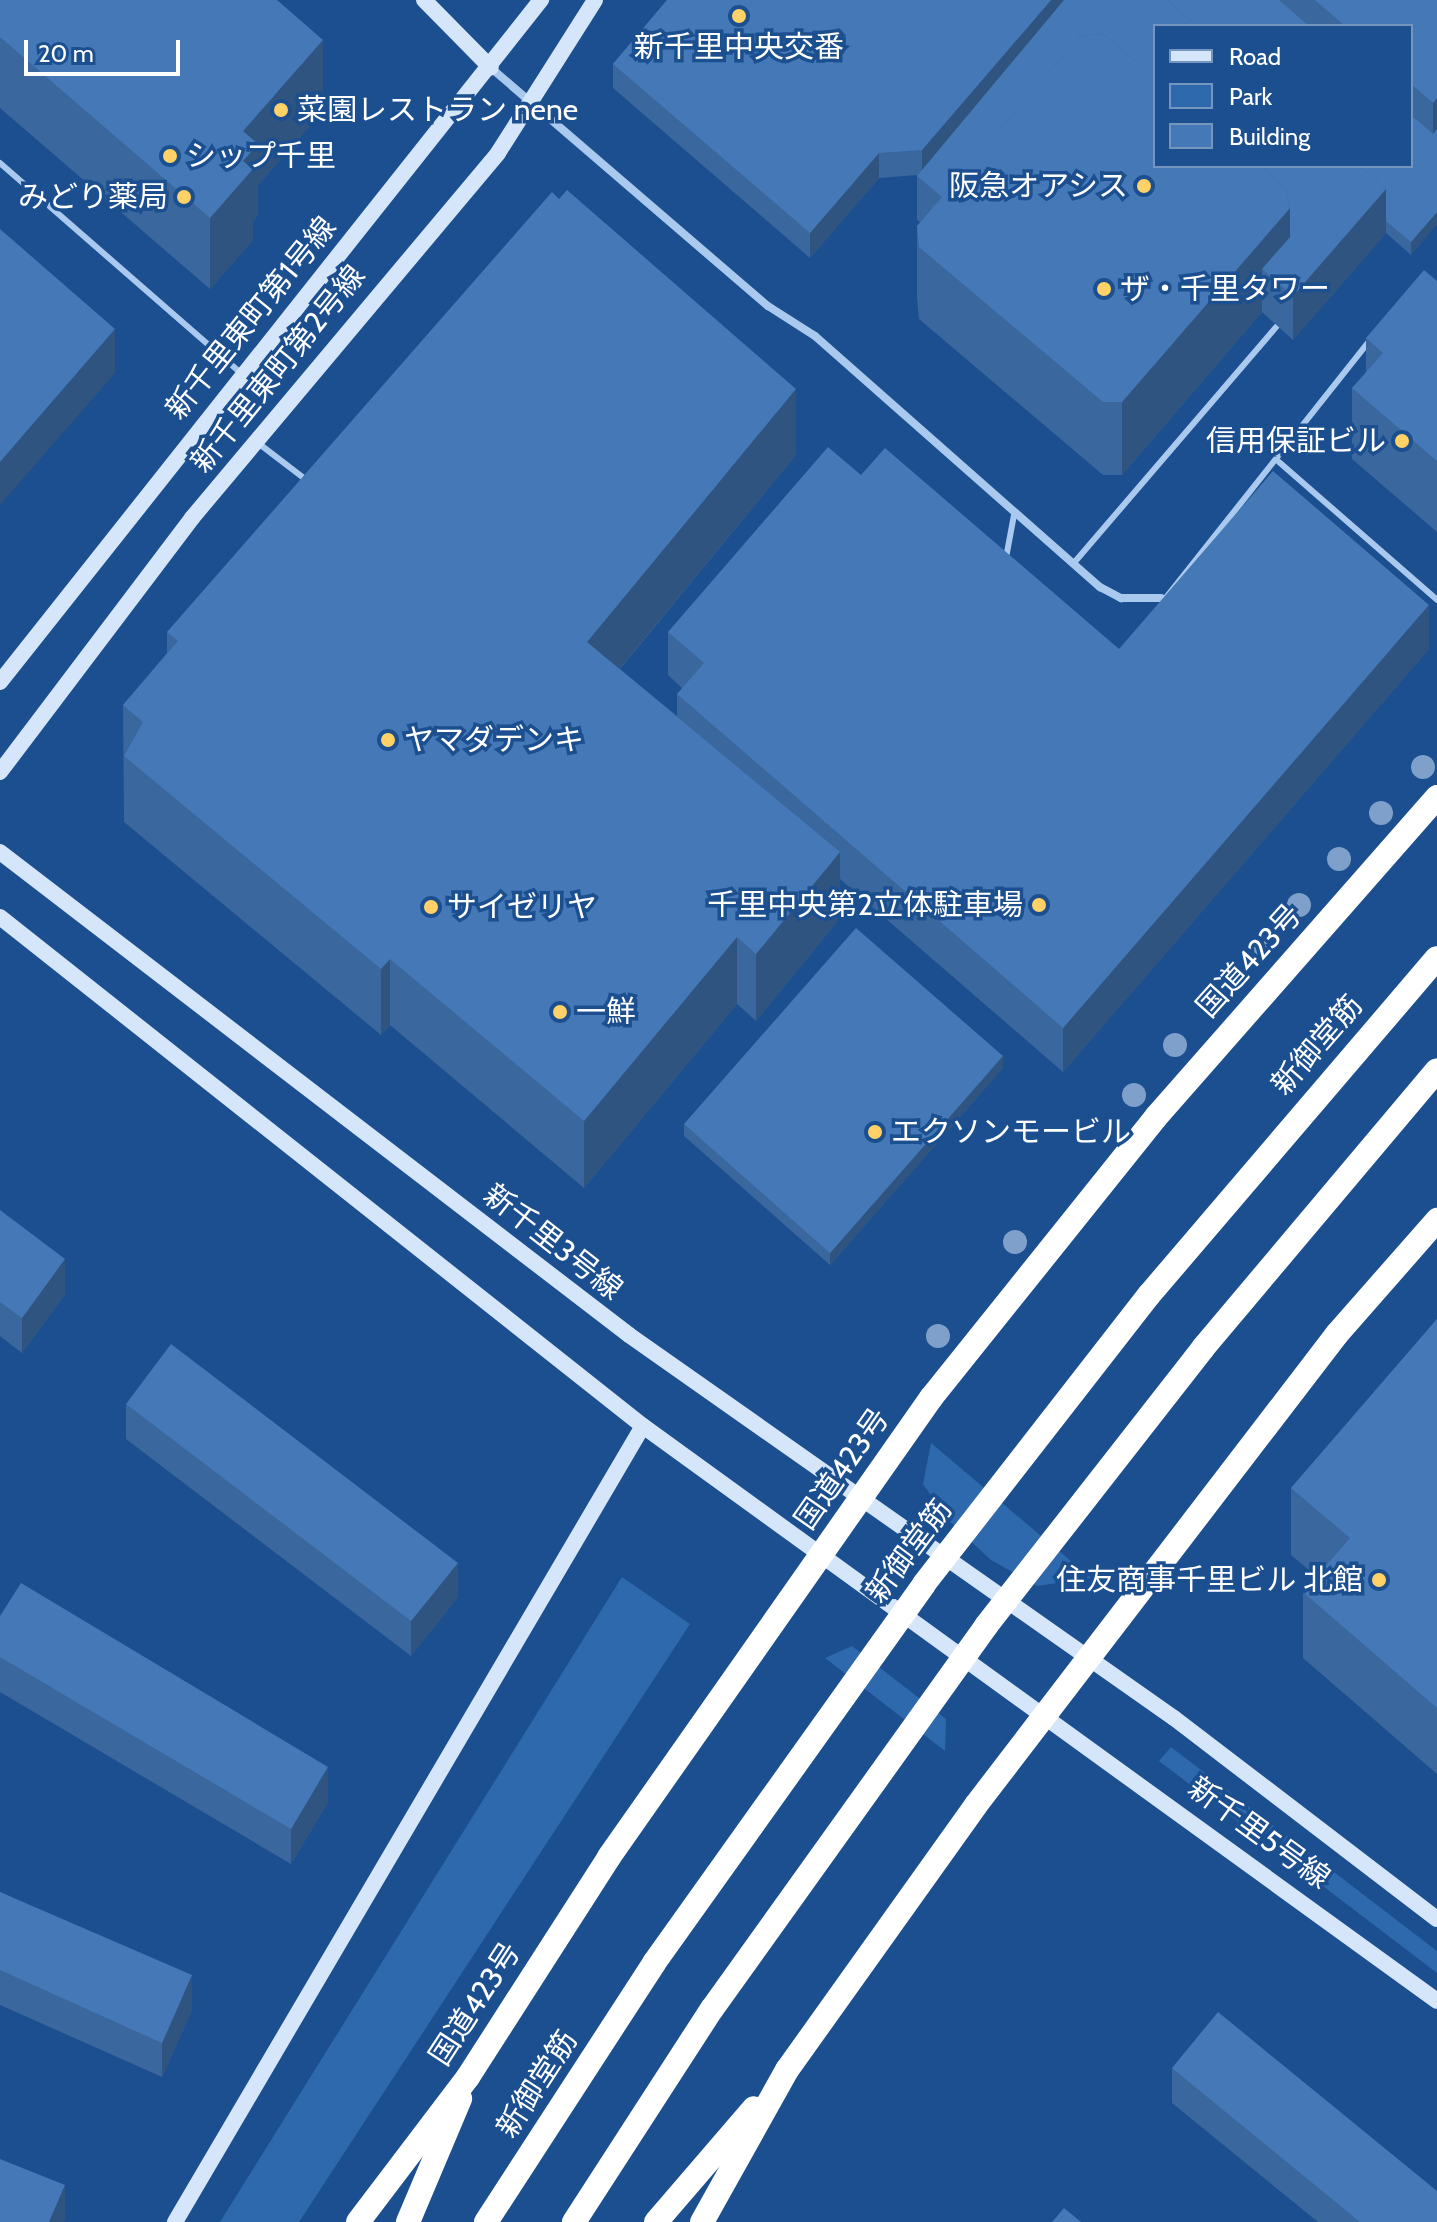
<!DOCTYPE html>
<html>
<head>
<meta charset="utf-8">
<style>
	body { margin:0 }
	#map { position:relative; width:1437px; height:2222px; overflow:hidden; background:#1b4f8f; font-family:Cabin,"Noto Sans JP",sans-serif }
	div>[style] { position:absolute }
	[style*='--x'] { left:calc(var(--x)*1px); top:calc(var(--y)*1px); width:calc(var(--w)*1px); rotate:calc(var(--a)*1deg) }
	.green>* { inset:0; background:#2e69ad }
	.lane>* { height:6px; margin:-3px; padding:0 3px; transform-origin:3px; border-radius:3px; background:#a9c9ee }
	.street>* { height:8px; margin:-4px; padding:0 4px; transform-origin:4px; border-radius:4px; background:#a9c9ee }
	.secondary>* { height:16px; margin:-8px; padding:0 8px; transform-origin:8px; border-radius:8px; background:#d6e6fa }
	.highway>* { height:24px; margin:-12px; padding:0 12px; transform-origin:12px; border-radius:12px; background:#fff }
	.highway-bridge>* { height:24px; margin:-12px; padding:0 12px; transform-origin:12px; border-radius:12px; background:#fff }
	.trees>* { width:24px; height:24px; margin:-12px; border-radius:50%; background:#7ea0ca }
	.wall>* { inset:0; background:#3a679d }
	.shaded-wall>* { inset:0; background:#305480 }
	.building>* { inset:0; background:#4478b7 }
	.dots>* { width:22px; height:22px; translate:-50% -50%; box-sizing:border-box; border:4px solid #1b4f8f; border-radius:50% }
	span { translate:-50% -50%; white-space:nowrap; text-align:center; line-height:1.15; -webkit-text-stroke:7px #1b4f8f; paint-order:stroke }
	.poi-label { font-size:30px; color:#fff }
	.left { translate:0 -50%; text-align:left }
	.right { translate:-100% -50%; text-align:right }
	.street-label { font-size:30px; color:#fff }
	.legend { position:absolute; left:1153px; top:24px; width:260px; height:144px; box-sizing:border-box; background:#1b4f8f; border:2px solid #7695bc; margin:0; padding:10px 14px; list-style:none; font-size:24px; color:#fff }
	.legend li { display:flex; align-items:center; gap:16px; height:40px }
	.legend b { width:40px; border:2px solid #7695bc }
	.scale { position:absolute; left:24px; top:40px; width:156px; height:36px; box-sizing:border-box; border:4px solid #fff; border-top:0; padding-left:10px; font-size:24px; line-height:28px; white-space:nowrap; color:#fff; -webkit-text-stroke:6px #1b4f8f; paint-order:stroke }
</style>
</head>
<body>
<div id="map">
	<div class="green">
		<i style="clip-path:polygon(931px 1443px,1091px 1578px,1037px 1586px,991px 1560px,950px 1522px,923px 1484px)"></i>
		<i style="clip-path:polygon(622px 1577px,690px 1624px,299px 2222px,220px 2222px)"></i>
		<i style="clip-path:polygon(852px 1646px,946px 1719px,945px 1751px,825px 1658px)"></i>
		<i style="clip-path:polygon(1171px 1747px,1437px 1951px,1437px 1973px,1159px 1761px)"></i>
	</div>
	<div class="lane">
		<i style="--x:0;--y:163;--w:318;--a:41.1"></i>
		<i style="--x:258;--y:443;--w:64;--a:37.4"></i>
		<i style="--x:1279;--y:462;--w:210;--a:41.1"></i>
		<i style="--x:1006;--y:558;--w:44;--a:-79.5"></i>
		<i style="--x:1073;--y:564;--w:313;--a:-49.4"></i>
		<i style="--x:1164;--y:600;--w:332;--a:-51.6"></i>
	</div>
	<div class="street">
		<i style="--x:491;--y:68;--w:365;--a:40.7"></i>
		<i style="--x:768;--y:306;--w:56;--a:32.6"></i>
		<i style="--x:815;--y:336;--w:380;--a:41.4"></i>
		<i style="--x:1100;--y:587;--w:24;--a:28"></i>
		<i style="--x:1121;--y:598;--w:40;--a:0"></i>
	</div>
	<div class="secondary">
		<i style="--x:424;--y:0;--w:95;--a:45.4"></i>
		<i style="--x:0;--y:682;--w:871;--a:-51.58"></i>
		<i style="--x:0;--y:772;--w:318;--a:-52.9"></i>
		<i style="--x:192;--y:518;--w:476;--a:-50"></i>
		<i style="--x:498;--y:153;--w:181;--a:-57.6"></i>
		<i style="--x:0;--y:852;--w:793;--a:37.52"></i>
		<i style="--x:629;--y:1335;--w:666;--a:35.1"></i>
		<i style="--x:1174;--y:1718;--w:331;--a:37.4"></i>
		<i style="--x:0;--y:917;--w:820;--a:38.37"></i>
		<i style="--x:643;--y:1426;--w:980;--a:35.91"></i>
		<i style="--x:175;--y:2222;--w:923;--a:-59.55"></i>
	</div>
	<div class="highway">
		<i style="--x:358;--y:2222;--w:182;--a:-52.8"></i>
		<i style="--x:468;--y:2077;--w:261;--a:-57.3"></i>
		<i style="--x:609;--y:1857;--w:561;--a:-54.95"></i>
		<i style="--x:931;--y:1398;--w:360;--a:-51.3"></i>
		<i style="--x:1156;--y:1117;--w:426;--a:-48.7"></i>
		<i style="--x:408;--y:2222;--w:134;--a:-67.1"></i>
		<i style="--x:656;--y:2222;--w:150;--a:-49.3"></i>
		<i style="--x:702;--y:2222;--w:174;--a:-60.8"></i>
		<i style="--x:787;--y:2070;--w:325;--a:-54.5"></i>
		<i style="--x:976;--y:1805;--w:593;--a:-52.53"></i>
		<i style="--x:1337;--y:1334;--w:152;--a:-48.7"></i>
	</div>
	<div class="highway-bridge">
		<i style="--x:486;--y:2222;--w:309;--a:-57"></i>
		<i style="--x:654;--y:1963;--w:465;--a:-54.5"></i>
		<i style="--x:924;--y:1584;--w:366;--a:-52.1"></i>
		<i style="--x:1149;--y:1295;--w:443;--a:-49.5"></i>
		<i style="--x:574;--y:2222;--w:254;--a:-57.1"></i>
		<i style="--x:712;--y:2009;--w:471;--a:-54.4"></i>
		<i style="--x:986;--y:1626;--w:353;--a:-52"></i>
		<i style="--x:1203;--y:1348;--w:363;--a:-49.9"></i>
	</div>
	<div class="trees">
		<i style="left:1423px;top:767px"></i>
		<i style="left:1381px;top:813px"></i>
		<i style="left:1339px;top:859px"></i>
		<i style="left:1299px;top:905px"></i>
		<i style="left:1260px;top:948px"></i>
		<i style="left:1215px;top:998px"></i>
		<i style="left:1175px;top:1045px"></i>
		<i style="left:1134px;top:1095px"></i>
		<i style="left:1015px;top:1242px"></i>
		<i style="left:938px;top:1336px"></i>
	</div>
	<div class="wall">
		<i style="clip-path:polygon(0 0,323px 111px,258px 185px,258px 215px,253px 221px,253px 240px,210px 289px,0 108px)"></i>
		<i style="clip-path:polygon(evenodd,667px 0,1437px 0,1437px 224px,1411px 255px,1386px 233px,1293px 340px,1262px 312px,1122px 475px,1103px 475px,919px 319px,917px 298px,917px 226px,920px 222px,917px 220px,917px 175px,879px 178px,810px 258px,613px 88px,613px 64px,667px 0,1155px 26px,1411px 26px,1411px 166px,1155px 26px)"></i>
		<i style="clip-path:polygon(1437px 281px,1437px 532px,1352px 459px,1352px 388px,1366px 373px,1366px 338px)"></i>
		<i style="clip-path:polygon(796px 455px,620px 669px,677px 716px,677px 694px,682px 688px,668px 675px,668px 632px,861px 475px,1119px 649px,1429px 649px,1063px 1072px,840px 879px,840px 918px,756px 1021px,737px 1004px,584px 1188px,390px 1025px,381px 1035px,124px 822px,123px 705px,167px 653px,167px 632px)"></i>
		<i style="clip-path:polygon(1003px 1068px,830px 1265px,684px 1136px,684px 1124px)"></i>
		<i style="clip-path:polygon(0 1210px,65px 1294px,22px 1353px,0 1336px)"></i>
		<i style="clip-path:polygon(1437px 1319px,1437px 1774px,1303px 1658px,1303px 1592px,1316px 1576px,1291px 1555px,1291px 1488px)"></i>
		<i style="clip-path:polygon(126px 1404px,458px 1597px,411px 1656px,126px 1439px)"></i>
		<i style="clip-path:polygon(0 1616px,328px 1802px,291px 1864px,0 1692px)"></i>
		<i style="clip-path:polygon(0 1892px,192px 2010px,162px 2077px,0 2005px)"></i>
		<i style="clip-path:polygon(1172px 2068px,1437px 2222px,1318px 2222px,1172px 2103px)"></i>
	</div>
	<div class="shaded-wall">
		<i style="clip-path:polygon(1051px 0,1072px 0,922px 174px,922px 150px)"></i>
		<i style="clip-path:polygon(323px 40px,323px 111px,258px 185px,258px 215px,253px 221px,253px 240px,210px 289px,210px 218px,243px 131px)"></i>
		<i style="clip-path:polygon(1437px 98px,1437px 141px,1433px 146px,1433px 103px)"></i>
		<i style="clip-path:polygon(879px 153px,879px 178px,810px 258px,810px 233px)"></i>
		<i style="clip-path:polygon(1386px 189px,1386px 233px,1293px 340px,1293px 296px)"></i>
		<i style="clip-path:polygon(1290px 208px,1290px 280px,1262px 269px,1262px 312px,1122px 475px,1122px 402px)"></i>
		<i style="clip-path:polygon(1437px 212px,1437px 224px,1411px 255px,1411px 242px)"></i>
		<i style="clip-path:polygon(115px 329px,115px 373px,0 505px,0 462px)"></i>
		<i style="clip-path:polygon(796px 389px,796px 455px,587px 708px,587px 642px)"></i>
		<i style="clip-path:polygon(1429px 605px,1429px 649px,1063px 1072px,1063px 1028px)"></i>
		<i style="clip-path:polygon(840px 852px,840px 918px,756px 1021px,756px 954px)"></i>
		<i style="clip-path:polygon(737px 937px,737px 1004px,584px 1188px,584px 1121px)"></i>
		<i style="clip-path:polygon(390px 959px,390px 1025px,381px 1035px,381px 969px)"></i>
		<i style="clip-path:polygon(1003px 1056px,1003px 1068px,830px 1265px,830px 1253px)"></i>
		<i style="clip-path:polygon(65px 1259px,65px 1294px,22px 1353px,22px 1318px)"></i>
		<i style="clip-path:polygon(458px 1563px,458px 1597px,411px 1656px,411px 1621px)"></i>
		<i style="clip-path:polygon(328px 1767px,328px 1802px,291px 1864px,291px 1829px)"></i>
		<i style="clip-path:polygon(192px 1975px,192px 2010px,162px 2077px,162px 2043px)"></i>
		<i style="clip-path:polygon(65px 2185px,65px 2220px,64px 2222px,49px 2222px)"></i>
	</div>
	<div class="building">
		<i style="clip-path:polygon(0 0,277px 0,323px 40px,243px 131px,258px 144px,243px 161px,253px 169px,210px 218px,0 37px)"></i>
		<i style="clip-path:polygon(667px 0,1051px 0,922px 150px,879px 153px,810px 233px,613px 64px)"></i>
		<i style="clip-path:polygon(1064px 0,1167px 0,1197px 26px,1155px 26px,1155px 77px,1103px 34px,1080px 36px,942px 197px,917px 176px)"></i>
		<i style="clip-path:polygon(1167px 0,1279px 0,1309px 26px,1197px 26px)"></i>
		<i style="clip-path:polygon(1315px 0,1437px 0,1437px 98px,1433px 103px,1411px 84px,1411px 26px,1345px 26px)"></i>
		<i style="clip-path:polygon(1103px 34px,1155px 77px,1155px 166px,1260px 166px,1286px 188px,1290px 208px,1122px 402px,1103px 402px,919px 247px,917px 226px,1080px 36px)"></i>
		<i style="clip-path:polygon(1411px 115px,1433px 134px,1437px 129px,1437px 212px,1411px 242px,1386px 221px,1386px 189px,1359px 166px,1411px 166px)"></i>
		<i style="clip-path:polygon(1260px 166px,1359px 166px,1386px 189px,1293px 296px,1262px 269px,1290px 237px,1290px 208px,1286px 188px)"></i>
		<i style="clip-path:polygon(567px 190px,796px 389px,587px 642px,840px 852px,756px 954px,737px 937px,584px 1121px,390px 959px,381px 969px,124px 756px,143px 722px,123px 705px,178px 641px,167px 632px,552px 192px,559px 199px)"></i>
		<i style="clip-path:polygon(0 229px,115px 329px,0 462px)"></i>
		<i style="clip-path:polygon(1424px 270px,1437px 281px,1437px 461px,1352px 388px,1383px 353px,1366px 338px)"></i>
		<i style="clip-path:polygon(828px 447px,861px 475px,885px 448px,1119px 649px,1273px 471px,1429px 605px,1063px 1028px,677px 694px,704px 663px,668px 632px)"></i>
		<i style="clip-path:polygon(856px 928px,1003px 1056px,830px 1253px,684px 1124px)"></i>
		<i style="clip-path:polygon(0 1210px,65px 1259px,22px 1318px,0 1302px)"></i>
		<i style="clip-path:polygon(1437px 1319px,1437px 1708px,1303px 1592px,1350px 1538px,1291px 1488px)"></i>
		<i style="clip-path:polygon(171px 1344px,458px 1563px,411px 1621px,126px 1404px)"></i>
		<i style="clip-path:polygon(21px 1583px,328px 1767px,291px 1829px,0 1657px,0 1616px)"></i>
		<i style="clip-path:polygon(0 1892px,192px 1975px,162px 2043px,0 1970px)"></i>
		<i style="clip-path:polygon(1218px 2012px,1437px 2191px,1437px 2222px,1360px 2222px,1172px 2068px)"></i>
		<i style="clip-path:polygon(0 2159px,65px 2185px,49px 2222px,0 2222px)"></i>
		<i style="clip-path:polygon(1064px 2208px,1081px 2222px,1052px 2222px)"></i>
	</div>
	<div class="dots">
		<i style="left:739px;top:16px;background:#ffd166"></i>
		<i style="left:281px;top:110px;background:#ffd166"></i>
		<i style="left:170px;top:156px;background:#ffd166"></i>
		<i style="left:1144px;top:186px;background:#ffd166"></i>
		<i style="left:184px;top:197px;background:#ffd166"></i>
		<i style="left:1104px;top:289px;background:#ffd166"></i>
		<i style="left:1402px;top:441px;background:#ffd166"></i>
		<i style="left:388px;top:740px;background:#ffd166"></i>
		<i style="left:1039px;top:905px;background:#ffd166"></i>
		<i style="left:431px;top:907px;background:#ffd166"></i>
		<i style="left:560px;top:1012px;background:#ffd166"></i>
		<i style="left:875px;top:1132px;background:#ffd166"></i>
		<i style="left:1379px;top:1580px;background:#ffd166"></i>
	</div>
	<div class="poi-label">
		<span style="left:739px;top:47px">新千里中央交番</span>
		<span class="left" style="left:297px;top:110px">菜園レストラン nene</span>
		<span class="left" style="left:186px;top:156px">シップ千里</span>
		<span class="right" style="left:1128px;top:186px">阪急オアシス</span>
		<span class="right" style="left:168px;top:197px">みどり薬局</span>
		<span class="left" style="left:1120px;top:289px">ザ・千里タワー</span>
		<span class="right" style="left:1386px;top:441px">信用保証ビル</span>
		<span class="left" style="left:404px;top:740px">ヤマダデンキ</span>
		<span class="right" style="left:1023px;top:905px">千里中央第2立体駐車場</span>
		<span class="left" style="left:447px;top:907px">サイゼリヤ</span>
		<span class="left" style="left:576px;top:1012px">一鮮</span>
		<span class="left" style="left:891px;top:1132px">エクソンモービル</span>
		<span class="right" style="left:1363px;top:1580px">住友商事千里ビル 北館</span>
	</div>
	<div class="street-label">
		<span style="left:251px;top:318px;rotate:-51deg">新千里東町第1号線</span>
		<span style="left:278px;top:369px;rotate:-51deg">新千里東町第2号線</span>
		<span style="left:1249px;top:961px;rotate:-48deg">国道423号</span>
		<span style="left:1317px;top:1045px;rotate:-49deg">新御堂筋</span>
		<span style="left:553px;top:1242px;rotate:38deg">新千里3号線</span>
		<span style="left:842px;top:1469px;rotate:-55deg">国道423号</span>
		<span style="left:909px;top:1551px;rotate:-53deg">新御堂筋</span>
		<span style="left:1259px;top:1833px;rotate:36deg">新千里5号線</span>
		<span style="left:475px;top:2004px;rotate:-57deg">国道423号</span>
		<span style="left:537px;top:2084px;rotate:-57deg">新御堂筋</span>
	</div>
	<ul class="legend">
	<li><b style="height:10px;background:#d6e6fa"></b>Road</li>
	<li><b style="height:22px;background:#2e69ad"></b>Park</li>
	<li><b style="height:22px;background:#4478b7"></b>Building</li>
	</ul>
	<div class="scale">20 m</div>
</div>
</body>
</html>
